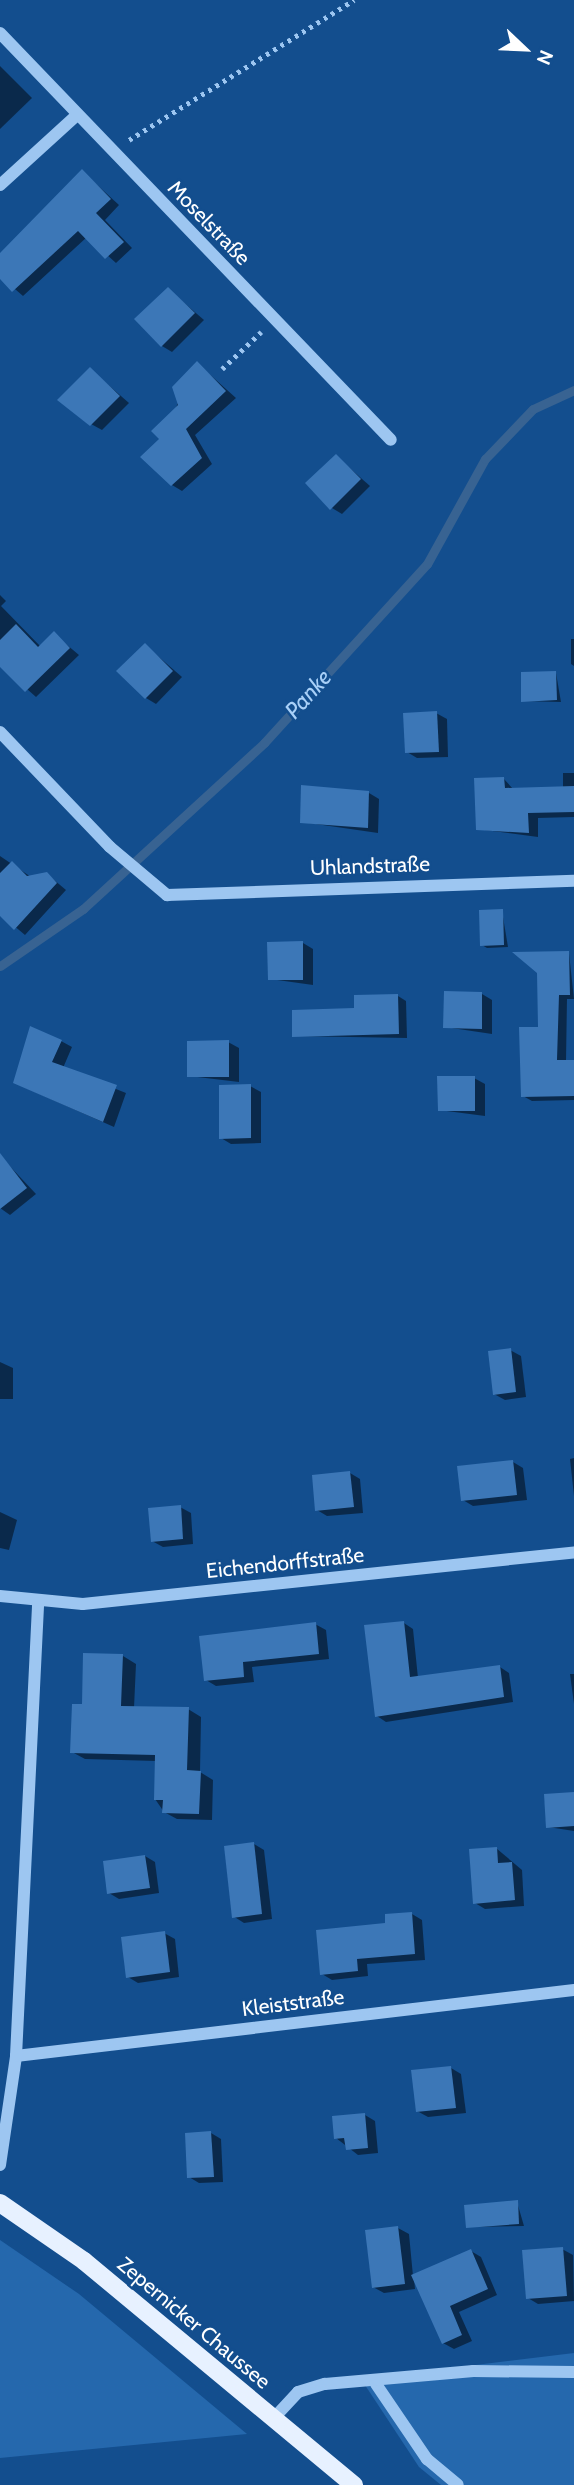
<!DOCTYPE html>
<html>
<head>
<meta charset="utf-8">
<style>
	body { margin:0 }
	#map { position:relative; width:574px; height:2485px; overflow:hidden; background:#134e8e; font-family:Cabin,sans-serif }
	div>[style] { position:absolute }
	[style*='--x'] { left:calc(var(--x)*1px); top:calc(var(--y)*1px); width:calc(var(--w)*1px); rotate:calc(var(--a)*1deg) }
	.green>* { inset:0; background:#2568ad }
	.shadow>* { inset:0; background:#0007 }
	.stream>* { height:9px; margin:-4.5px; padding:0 4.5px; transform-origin:4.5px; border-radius:4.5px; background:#386392 }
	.building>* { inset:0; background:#3c77b7 }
	.path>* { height:4.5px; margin-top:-2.25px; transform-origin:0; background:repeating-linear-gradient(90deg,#9dc6f1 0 3.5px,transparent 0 8.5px) }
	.minor>* { height:12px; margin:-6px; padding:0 6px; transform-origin:6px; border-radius:6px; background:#9dc6f1 }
	.major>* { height:18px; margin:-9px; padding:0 9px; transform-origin:9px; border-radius:9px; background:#e7f1ff }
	span { translate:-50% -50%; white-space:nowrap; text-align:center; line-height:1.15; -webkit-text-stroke:5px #134e8e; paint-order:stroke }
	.street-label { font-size:21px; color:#fff }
	.water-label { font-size:23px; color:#a9d0f8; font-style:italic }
	.north { position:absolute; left:490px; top:14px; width:70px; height:70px; -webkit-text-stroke:5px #134e8e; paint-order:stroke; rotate:113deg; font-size:19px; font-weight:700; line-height:28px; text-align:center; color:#fff }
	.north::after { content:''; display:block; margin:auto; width:24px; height:32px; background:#fff; clip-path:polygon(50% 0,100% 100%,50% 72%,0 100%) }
</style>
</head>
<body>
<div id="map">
	<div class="green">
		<i style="clip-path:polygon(0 2240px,79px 2294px,247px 2434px,0 2458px)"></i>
		<i style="clip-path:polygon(574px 2353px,574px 2485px,441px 2485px,419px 2467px,361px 2379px)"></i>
	</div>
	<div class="shadow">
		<i style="clip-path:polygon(0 66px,32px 98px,0 129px)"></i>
		<i style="clip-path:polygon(82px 171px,119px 205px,105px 220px,132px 248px,116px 263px,87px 237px,23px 296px,0 276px,0 255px)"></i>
		<i style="clip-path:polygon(168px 289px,204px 320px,172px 352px,162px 346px)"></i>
		<i style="clip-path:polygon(197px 363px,236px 398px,195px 435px,212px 464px,182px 491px,172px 485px,161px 439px)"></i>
		<i style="clip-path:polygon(90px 369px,129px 403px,102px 430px,91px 424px)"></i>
		<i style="clip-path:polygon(336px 456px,370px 486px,342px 514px,332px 508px)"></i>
		<i style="clip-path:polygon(0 595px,6px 601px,1px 606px,41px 647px,54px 634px,79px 655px,36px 697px,0 665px)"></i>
		<i style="clip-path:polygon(571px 639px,574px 639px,574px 666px,571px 664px)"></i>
		<i style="clip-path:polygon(145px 645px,182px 677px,156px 704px,146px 698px)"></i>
		<i style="clip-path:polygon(556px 673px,561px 702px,523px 701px)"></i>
		<i style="clip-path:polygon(436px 713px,447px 719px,448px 757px,417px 758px,407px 752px)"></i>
		<i style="clip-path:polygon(563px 773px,574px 773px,574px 817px,538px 818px,538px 837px,477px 829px,504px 779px,514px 790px,563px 788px)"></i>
		<i style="clip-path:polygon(369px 793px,379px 799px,378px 833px,302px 822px)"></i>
		<i style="clip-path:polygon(0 856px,31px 877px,47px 874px,66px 890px,25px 935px,0 914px)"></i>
		<i style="clip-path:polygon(502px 911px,508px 947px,487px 948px,482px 945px)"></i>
		<i style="clip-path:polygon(303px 943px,313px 949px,313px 985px,270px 979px)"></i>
		<i style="clip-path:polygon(569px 953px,574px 999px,567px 999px,566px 1062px,574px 1061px,574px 1100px,532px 1101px,523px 1096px,540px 1029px)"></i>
		<i style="clip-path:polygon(482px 994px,492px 1000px,492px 1034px,445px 1027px)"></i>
		<i style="clip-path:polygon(398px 996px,406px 1001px,407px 1038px,294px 1036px)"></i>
		<i style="clip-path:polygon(61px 1041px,72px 1047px,63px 1068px,126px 1093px,114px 1127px,26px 1088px)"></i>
		<i style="clip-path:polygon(228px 1042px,239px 1048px,239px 1082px,189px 1076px)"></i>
		<i style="clip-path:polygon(474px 1078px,485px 1084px,485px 1116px,439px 1110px)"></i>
		<i style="clip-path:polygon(250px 1086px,261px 1092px,261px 1143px,231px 1144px,221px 1138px)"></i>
		<i style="clip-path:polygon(4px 1160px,36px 1194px,10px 1215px,0 1208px)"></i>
		<i style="clip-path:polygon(510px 1350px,521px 1356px,526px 1397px,505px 1400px,494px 1394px)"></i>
		<i style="clip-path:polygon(0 1362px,13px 1368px,13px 1399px,0 1399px)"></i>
		<i style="clip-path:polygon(574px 1458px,574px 1496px,570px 1459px)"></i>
		<i style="clip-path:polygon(513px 1462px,523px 1468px,527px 1500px,473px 1506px,463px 1500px)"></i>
		<i style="clip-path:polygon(350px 1473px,360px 1479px,363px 1513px,327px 1516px,317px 1510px)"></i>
		<i style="clip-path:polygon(180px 1507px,191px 1513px,193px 1544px,163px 1547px,152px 1541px)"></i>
		<i style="clip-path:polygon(0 1512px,17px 1520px,9px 1550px,0 1548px)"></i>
		<i style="clip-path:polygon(404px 1623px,413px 1629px,418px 1678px,500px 1667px,509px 1673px,513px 1702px,386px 1722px,377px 1716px)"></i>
		<i style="clip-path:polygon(315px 1624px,326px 1630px,329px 1659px,252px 1667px,254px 1682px,216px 1686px,206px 1680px)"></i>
		<i style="clip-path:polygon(123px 1656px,136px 1664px,134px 1708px,188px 1709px,201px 1717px,200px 1772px,213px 1780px,212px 1820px,177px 1819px,164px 1812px,155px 1799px,156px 1761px,85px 1759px,72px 1752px,83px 1706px)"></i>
		<i style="clip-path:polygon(570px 1674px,574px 1674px,574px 1704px)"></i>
		<i style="clip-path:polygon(574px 1793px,574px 1831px,548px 1827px)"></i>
		<i style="clip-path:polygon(254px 1844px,264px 1850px,272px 1919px,244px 1923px,233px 1916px)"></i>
		<i style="clip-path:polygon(496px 1848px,522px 1870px,524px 1906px,485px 1909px,475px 1903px)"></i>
		<i style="clip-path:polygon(145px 1856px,155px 1862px,159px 1893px,119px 1899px,109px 1893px)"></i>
		<i style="clip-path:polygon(412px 1914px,422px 1920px,425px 1960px,367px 1964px,368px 1976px,332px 1980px,322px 1974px)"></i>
		<i style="clip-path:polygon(164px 1933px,175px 1939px,179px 1977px,138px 1983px,128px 1977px)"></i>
		<i style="clip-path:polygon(451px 2068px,461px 2074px,466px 2113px,428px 2117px,417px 2111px)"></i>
		<i style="clip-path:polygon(365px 2115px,375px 2121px,378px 2153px,358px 2155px,336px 2138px)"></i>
		<i style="clip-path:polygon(211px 2133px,221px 2139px,223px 2182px,199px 2183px,189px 2177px)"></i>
		<i style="clip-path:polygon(517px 2202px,524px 2226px,467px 2227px)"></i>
		<i style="clip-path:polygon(398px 2228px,409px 2234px,413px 2276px,471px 2251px,481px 2257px,497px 2295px,459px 2312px,472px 2341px,454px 2349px,443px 2343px,414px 2278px,415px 2289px,384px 2293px,373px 2287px)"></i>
		<i style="clip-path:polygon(562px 2249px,573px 2255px,574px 2301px,538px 2304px,528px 2298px)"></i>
	</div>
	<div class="stream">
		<i style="--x:0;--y:966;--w:101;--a:-34.5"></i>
		<i style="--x:83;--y:909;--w:246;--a:-42.5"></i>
		<i style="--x:264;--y:743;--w:242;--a:-47.7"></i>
		<i style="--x:427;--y:564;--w:120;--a:-61.1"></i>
		<i style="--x:485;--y:459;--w:69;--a:-46.2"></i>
		<i style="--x:533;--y:409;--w:45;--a:-24.9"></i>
	</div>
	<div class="building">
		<i style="clip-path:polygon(82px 169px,111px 199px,96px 213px,124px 242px,105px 259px,78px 231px,12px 292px,0 279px,0 253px)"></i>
		<i style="clip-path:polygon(168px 287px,195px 313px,161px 347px,134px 319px)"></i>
		<i style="clip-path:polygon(197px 361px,226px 391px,186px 429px,202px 458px,171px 486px,140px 457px,159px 439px,151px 431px,178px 405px,172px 387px)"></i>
		<i style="clip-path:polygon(90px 367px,120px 396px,90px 426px,57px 400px)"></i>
		<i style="clip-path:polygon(336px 454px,361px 479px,330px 510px,305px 483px)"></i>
		<i style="clip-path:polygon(16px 624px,38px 647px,54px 631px,70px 648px,25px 692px,0 667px,0 640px)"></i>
		<i style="clip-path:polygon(145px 643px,173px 671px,145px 699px,116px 671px)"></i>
		<i style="clip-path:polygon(556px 671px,557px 700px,521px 702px,521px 672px)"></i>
		<i style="clip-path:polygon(437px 711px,439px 752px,405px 753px,403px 713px)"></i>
		<i style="clip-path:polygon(504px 777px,505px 788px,574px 786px,574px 812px,528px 813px,529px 833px,476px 830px,474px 778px)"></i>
		<i style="clip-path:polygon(301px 785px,369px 791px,368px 828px,300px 823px)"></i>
		<i style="clip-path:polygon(12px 861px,27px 876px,47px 872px,57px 883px,14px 930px,0 916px,0 873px)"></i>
		<i style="clip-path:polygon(503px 909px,504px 945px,480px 946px,479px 910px)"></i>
		<i style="clip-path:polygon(303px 941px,303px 980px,268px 980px,267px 942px)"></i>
		<i style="clip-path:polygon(569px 951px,570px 995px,559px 995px,557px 1060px,574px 1060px,574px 1096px,521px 1097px,519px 1027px,538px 1027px,537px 973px,512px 952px)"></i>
		<i style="clip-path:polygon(444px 991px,482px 992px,482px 1029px,443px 1028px)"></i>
		<i style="clip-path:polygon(398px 994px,399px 1034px,292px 1037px,292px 1010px,354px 1008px,354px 995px)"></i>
		<i style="clip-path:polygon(30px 1026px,62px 1040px,52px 1062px,117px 1085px,103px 1122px,13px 1083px)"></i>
		<i style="clip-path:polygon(229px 1040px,229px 1077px,187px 1077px,187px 1041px)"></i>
		<i style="clip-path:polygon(437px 1076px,475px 1076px,475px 1111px,438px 1111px)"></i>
		<i style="clip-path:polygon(251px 1084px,251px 1138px,219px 1139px,219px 1085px)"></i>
		<i style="clip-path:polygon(0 1153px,27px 1188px,0 1209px)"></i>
		<i style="clip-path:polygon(511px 1348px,516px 1392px,493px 1395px,488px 1351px)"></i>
		<i style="clip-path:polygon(513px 1460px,517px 1495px,461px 1501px,457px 1466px)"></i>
		<i style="clip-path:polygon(350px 1471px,354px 1507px,315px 1511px,312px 1475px)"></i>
		<i style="clip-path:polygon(181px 1505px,183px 1539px,151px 1542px,148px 1508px)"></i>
		<i style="clip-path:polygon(404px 1621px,410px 1677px,500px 1665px,504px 1697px,375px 1717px,364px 1625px)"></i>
		<i style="clip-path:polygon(316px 1622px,319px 1654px,243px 1662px,244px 1677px,204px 1681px,199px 1636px)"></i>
		<i style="clip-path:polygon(83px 1653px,123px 1654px,121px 1706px,189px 1707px,187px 1770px,201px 1771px,199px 1814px,162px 1813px,163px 1800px,154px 1800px,155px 1755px,70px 1753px,72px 1704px,82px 1704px)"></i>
		<i style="clip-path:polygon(574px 1792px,574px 1826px,546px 1828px,544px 1794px)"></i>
		<i style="clip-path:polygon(254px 1842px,262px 1914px,232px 1918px,224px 1846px)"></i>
		<i style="clip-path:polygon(497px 1847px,498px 1863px,512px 1862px,515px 1900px,473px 1904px,469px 1849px)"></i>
		<i style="clip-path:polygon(145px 1855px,150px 1888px,107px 1894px,103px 1861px)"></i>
		<i style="clip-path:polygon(412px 1912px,415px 1954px,357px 1959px,358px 1971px,320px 1975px,316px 1930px,385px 1923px,385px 1914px)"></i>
		<i style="clip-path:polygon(165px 1931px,170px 1972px,126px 1978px,121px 1937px)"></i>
		<i style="clip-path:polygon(451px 2066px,456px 2108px,416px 2112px,411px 2070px)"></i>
		<i style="clip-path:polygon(365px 2113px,368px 2148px,346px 2150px,344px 2138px,334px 2139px,332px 2116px)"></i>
		<i style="clip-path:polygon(211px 2131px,214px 2177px,187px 2178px,185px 2133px)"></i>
		<i style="clip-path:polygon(518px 2200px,519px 2224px,466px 2228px,464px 2205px)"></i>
		<i style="clip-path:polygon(398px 2226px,405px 2284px,372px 2288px,365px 2230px)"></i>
		<i style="clip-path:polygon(563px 2247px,567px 2296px,526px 2299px,522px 2250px)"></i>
		<i style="clip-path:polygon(471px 2249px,488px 2289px,450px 2306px,462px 2335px,442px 2344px,411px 2275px)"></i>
	</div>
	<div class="path">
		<i style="--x:129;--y:140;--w:265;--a:-31.9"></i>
		<i style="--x:222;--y:369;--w:54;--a:-43.5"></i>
	</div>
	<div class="minor">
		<i style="--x:0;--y:33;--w:564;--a:46.15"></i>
		<i style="--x:0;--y:185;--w:104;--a:-42.3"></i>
		<i style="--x:0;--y:732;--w:159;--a:46.3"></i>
		<i style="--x:110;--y:847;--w:75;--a:40.1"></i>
		<i style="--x:167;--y:895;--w:407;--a:-2"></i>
		<i style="--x:0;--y:1596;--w:83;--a:5.5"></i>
		<i style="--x:83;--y:1604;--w:494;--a:-6"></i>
		<i style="--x:16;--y:2056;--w:562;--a:-6.75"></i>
		<i style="--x:0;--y:2165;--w:110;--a:-81.6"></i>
		<i style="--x:16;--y:2056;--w:453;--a:-87.2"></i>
		<i style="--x:376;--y:2384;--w:91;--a:55.8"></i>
		<i style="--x:427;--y:2459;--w:40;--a:40"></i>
		<i style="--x:273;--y:2419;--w:37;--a:-47"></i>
		<i style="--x:298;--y:2392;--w:28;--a:-17"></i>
		<i style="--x:325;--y:2384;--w:149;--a:-5"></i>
		<i style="--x:473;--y:2371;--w:101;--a:0.6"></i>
	</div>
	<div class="major">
		<i style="--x:0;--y:2203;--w:102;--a:34.6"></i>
		<i style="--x:84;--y:2261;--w:351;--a:39.7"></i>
	</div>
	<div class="street-label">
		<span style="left:209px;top:223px;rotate:46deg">Moselstraße</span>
		<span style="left:370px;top:866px;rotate:-2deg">Uhlandstraße</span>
		<span style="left:285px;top:1563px;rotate:-6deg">Eichendorffstraße</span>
		<span style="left:293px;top:2003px;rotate:-7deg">Kleiststraße</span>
		<span style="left:194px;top:2323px;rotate:40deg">Zepernicker Chaussee</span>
	</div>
	<div class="water-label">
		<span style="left:308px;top:694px;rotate:-48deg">Panke</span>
	</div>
	<div class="north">N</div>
</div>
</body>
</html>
